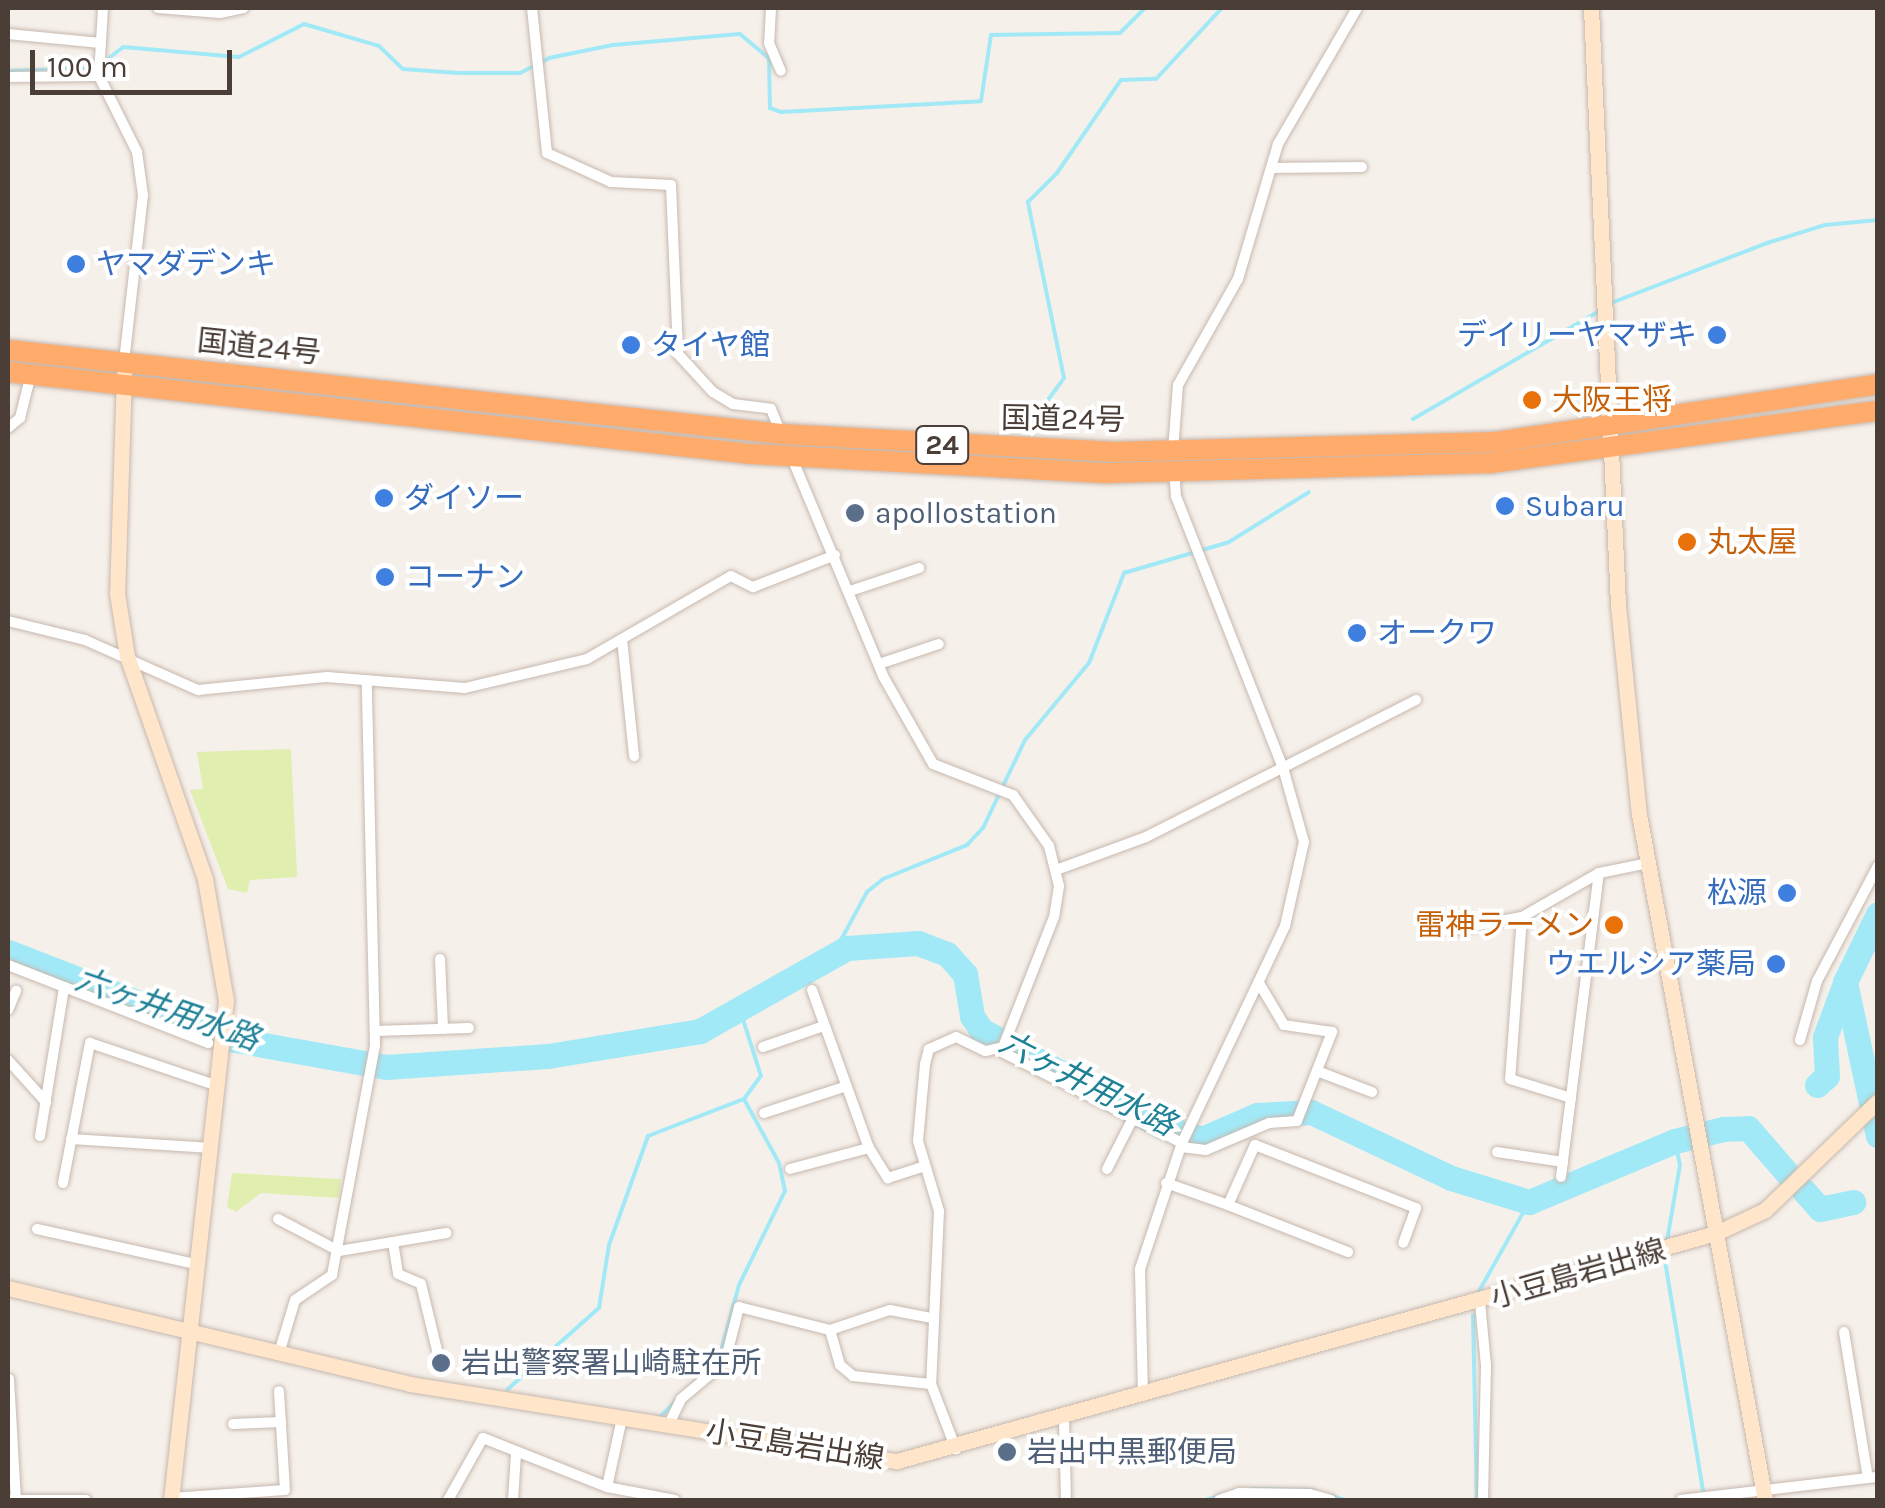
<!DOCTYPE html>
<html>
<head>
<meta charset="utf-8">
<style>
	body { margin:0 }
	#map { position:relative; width:1885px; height:1508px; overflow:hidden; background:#f6f0ea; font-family:Karla,"Noto Sans JP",sans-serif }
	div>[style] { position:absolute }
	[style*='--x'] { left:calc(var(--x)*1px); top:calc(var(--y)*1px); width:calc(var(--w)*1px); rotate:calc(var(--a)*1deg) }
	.green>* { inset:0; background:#e0eeaf }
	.stream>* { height:4px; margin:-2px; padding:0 2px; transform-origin:2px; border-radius:2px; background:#a2e9f7 }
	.river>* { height:25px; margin:-12.5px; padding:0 12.5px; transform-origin:12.5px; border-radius:12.5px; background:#a2e9f7 }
	.roads { filter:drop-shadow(0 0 2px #c6b8ae) drop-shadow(0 0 2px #c6b8ae) }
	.street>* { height:10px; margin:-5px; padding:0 5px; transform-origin:5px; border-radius:5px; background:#fff }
	.secondary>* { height:15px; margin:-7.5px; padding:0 7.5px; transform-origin:7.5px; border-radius:7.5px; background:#ffe6cb }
	.highway>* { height:20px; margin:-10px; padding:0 10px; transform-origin:10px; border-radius:10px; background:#ffab6c }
	.dots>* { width:28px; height:28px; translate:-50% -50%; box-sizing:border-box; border:5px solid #fff; border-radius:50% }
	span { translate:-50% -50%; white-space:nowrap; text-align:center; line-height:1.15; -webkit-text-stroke:8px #fff; paint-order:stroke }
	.shield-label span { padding:2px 8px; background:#fff; border:2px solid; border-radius:8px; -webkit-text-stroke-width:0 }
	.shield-label { font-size:28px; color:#4b3e37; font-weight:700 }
	.shop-label { font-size:30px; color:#366cbe }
	.left { translate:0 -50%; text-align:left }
	.right { translate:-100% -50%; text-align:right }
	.street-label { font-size:30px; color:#4b3e37 }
	.food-label { font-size:30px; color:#c56008 }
	.service-label { font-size:30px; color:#4e5e75 }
	.water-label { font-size:32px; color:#1f8196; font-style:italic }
	.frame { position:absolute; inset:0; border:10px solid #4b3e37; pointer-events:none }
	.scale { position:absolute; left:30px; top:50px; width:202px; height:45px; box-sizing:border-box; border:5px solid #4b3e37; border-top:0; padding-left:12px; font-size:30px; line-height:35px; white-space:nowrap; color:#4b3e37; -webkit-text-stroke:8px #fff; paint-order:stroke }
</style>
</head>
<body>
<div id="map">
	<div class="green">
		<i style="clip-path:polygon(291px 749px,297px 877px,250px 880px,247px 893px,228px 889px,190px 790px,203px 789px,197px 752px)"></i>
		<i style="clip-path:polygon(232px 1173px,341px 1179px,339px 1198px,261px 1193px,236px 1212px,227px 1207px)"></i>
	</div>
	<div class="stream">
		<i style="--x:104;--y:62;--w:24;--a:-38"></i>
		<i style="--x:123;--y:47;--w:116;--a:4.9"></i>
		<i style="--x:239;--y:57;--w:73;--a:-26.9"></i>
		<i style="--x:304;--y:24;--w:78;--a:16.3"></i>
		<i style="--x:379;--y:46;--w:33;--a:44"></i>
		<i style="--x:403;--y:69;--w:55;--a:4.2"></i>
		<i style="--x:458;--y:73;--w:62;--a:0"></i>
		<i style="--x:520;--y:73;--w:33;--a:-27"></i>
		<i style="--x:549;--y:58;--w:65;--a:-11.5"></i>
		<i style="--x:613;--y:45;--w:127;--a:-5"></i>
		<i style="--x:740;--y:34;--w:38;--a:40"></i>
		<i style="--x:769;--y:58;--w:50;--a:88.9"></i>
		<i style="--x:770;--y:108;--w:12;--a:20"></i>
		<i style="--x:781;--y:112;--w:200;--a:-3.1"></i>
		<i style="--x:981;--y:101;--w:67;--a:-81.4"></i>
		<i style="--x:991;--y:35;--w:129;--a:-0.9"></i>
		<i style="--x:1120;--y:33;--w:35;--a:-45"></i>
		<i style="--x:8;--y:71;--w:88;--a:-2"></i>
		<i style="--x:1611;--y:303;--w:167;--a:-21"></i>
		<i style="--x:1767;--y:243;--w:61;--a:-17.2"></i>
		<i style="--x:1825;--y:225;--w:53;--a:-5.4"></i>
		<i style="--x:1413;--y:419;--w:215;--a:-30.1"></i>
		<i style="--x:1026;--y:430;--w:64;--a:-53.8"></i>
		<i style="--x:1064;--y:378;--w:180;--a:-101.6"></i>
		<i style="--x:1028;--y:202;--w:41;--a:-45"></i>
		<i style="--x:1057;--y:173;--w:113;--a:-55.5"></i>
		<i style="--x:1121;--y:80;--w:35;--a:-2"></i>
		<i style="--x:1156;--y:79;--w:97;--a:-47.1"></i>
		<i style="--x:847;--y:948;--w:10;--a:-127"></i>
		<i style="--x:841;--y:940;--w:55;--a:-61.6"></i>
		<i style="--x:867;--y:892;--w:21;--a:-39"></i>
		<i style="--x:883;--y:879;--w:91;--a:-22"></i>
		<i style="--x:967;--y:845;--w:23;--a:-47"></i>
		<i style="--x:983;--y:828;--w:98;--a:-64.5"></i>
		<i style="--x:1025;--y:740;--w:100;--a:-50.3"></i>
		<i style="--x:1089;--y:663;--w:97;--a:-68.7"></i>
		<i style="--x:1124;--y:573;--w:109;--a:-16.4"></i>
		<i style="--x:1229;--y:542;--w:94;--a:-32"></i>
		<i style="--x:1667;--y:1241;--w:77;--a:-80.3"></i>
		<i style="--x:1680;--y:1165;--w:25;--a:-102"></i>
		<i style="--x:1664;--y:1255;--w:244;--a:80.6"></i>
		<i style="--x:1478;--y:1293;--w:104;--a:-60.7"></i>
		<i style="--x:1473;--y:1315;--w:185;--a:88.8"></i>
		<i style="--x:508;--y:1389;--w:122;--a:-41.7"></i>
		<i style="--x:599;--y:1308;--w:64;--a:-81"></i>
		<i style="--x:609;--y:1245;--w:116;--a:-70.3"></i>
		<i style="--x:648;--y:1136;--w:103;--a:-21.1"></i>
		<i style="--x:744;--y:1099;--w:29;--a:-54"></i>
		<i style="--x:761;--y:1076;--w:69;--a:-107.7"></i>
		<i style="--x:661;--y:1416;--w:82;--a:-45"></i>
		<i style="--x:719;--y:1358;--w:76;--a:-74.7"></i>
		<i style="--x:739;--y:1285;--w:105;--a:-63.9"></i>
		<i style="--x:785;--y:1191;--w:29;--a:-102"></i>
		<i style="--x:779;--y:1163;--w:73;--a:-118.7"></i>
		<i style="--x:1253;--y:1489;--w:60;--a:1"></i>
		<i style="--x:1332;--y:1496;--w:14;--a:17"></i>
		<i style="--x:1205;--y:1500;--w:16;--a:-15"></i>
	</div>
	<div class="river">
		<i style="--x:1878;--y:914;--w:76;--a:115.9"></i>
		<i style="--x:1845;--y:982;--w:157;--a:77.9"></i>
		<i style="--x:8;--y:952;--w:243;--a:21.2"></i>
		<i style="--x:235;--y:1040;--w:153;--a:10.1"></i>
		<i style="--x:386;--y:1067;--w:162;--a:-3.9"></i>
		<i style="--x:548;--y:1056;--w:154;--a:-9.3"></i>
		<i style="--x:700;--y:1031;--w:169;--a:-29.5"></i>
		<i style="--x:847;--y:948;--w:71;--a:-4"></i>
		<i style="--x:918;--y:943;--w:31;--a:21"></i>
		<i style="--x:947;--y:954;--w:27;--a:48"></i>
		<i style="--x:965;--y:974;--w:43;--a:80.5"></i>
		<i style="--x:972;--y:1016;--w:17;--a:57"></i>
		<i style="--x:981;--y:1030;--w:204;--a:28.1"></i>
		<i style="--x:1161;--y:1126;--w:43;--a:17.6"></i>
		<i style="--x:1202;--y:1139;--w:60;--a:-23.6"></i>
		<i style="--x:1257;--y:1115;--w:54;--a:-3.2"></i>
		<i style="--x:1311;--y:1112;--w:155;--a:25.2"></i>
		<i style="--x:1451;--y:1178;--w:82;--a:17.1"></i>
		<i style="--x:1529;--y:1202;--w:158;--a:-22.7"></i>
		<i style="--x:1675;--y:1141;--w:49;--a:-14"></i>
		<i style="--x:1723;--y:1129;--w:25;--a:-2"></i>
		<i style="--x:1748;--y:1128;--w:60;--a:49.1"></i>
		<i style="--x:1817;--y:1085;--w:13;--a:-42"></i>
		<i style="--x:1827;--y:1076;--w:39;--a:-93"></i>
		<i style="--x:1825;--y:1037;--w:52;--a:-69.8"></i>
		<i style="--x:1804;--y:1191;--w:24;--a:48"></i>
		<i style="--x:1820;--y:1209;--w:34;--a:-12"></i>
	</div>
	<div class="roads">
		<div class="street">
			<i style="--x:103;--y:8;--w:68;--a:93.4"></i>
			<i style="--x:99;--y:76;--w:85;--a:63.4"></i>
			<i style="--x:137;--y:152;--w:43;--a:82.1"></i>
			<i style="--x:143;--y:195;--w:169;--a:96.5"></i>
			<i style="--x:158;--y:8;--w:62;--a:4.6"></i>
			<i style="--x:220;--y:13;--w:24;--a:-12"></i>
			<i style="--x:532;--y:8;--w:146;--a:84.1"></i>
			<i style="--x:547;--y:153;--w:70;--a:24.4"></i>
			<i style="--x:611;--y:182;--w:60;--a:2.9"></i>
			<i style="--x:671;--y:185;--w:169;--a:87.6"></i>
			<i style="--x:678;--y:354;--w:52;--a:47.4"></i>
			<i style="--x:713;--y:392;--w:23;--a:31"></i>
			<i style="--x:733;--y:404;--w:38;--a:7"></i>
			<i style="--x:771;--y:409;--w:27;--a:68"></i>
			<i style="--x:771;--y:8;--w:35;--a:93"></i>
			<i style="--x:769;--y:43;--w:30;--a:67"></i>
			<i style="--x:8;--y:34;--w:93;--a:5.5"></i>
			<i style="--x:8;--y:77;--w:91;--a:-0.6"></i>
			<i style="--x:1271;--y:168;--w:91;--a:-0.6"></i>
			<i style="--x:8;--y:428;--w:16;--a:-40"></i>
			<i style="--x:20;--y:418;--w:45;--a:-76"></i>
			<i style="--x:1173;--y:451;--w:66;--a:-85.7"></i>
			<i style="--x:1178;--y:385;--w:122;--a:-60.5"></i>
			<i style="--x:1238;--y:279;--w:141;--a:-73.5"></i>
			<i style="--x:1278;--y:144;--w:157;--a:-59.8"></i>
			<i style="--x:792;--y:458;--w:236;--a:67.3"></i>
			<i style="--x:883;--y:676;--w:101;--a:60.4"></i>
			<i style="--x:933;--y:764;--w:86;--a:21.2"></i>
			<i style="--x:1013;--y:795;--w:62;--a:54.8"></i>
			<i style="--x:1049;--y:846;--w:41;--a:76"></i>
			<i style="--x:1059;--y:886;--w:31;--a:99"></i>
			<i style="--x:1054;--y:917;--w:140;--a:111.4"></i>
			<i style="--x:1003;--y:1047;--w:18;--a:167"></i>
			<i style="--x:985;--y:1051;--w:32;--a:-154"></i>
			<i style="--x:956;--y:1037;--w:30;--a:156"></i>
			<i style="--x:929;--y:1049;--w:16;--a:105"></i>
			<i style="--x:925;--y:1064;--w:77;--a:95.2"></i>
			<i style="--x:918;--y:1141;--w:73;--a:73.3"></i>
			<i style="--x:939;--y:1211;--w:173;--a:92.6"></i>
			<i style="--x:931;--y:1384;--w:70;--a:69"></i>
			<i style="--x:850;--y:591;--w:73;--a:-18.4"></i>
			<i style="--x:8;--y:621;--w:79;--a:13.9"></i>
			<i style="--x:85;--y:640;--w:124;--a:23.9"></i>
			<i style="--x:198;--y:690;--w:130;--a:-5.8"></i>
			<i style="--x:327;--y:677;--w:138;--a:4.6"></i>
			<i style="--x:465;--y:688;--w:125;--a:-13.4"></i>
			<i style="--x:587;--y:659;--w:166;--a:-30"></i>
			<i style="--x:731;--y:576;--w:25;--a:27"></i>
			<i style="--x:753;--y:587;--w:88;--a:-21.3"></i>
			<i style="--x:622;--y:639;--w:118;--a:84.1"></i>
			<i style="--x:879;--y:664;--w:63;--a:-18.4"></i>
			<i style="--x:1056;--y:870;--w:96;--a:-20.1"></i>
			<i style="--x:1146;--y:837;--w:303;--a:-26.9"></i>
			<i style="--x:1522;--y:917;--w:162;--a:94.2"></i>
			<i style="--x:1510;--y:1079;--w:64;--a:17.3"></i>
			<i style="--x:1453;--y:930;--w:70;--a:-10.7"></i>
			<i style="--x:1522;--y:917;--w:89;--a:-29.7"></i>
			<i style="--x:1599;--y:873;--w:50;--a:-11.5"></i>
			<i style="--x:440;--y:959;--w:70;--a:87.5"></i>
			<i style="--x:8;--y:965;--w:215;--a:21.3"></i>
			<i style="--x:812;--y:990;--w:168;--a:70.2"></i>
			<i style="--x:869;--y:1148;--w:36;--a:58"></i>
			<i style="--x:888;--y:1178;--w:39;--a:-18"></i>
			<i style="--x:8;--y:1010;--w:21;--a:-67"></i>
			<i style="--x:375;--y:1031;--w:94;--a:-1.8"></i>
			<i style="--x:1800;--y:1040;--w:61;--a:-73.9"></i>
			<i style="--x:1817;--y:981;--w:130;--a:-62.1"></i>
			<i style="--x:763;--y:1047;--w:65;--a:-19"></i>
			<i style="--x:996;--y:1049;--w:208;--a:26.8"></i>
			<i style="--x:8;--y:1060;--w:57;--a:47.9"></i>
			<i style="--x:1317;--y:1071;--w:59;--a:20.9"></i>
			<i style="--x:764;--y:1113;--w:84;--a:-18"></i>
			<i style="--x:40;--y:1136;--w:151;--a:-80.8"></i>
			<i style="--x:71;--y:1139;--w:141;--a:3.7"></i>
			<i style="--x:1181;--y:1147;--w:25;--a:7"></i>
			<i style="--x:1206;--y:1150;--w:69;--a:-23.2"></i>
			<i style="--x:1269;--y:1123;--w:28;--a:-4"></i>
			<i style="--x:1297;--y:1121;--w:96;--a:-68.5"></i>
			<i style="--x:1332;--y:1032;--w:49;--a:-171.7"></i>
			<i style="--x:1284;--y:1025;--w:49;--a:-120.8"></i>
			<i style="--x:1497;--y:1152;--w:67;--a:8.6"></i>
			<i style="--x:790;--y:1169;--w:82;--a:-14.9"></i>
			<i style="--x:1107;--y:1169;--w:57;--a:-63"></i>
			<i style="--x:1561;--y:1177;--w:306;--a:-82.9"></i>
			<i style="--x:63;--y:1183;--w:143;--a:-79.1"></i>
			<i style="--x:90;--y:1043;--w:135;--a:18.6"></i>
			<i style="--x:1166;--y:1183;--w:66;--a:19.5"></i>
			<i style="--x:1228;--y:1205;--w:66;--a:-65.8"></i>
			<i style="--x:1255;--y:1145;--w:173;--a:21.4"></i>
			<i style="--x:1416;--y:1208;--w:37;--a:110"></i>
			<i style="--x:1228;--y:1205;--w:129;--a:21.4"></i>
			<i style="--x:278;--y:1219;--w:69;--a:27.7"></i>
			<i style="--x:339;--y:1251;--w:109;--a:-9.5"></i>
			<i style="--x:37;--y:1229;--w:166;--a:12.5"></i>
			<i style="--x:393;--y:1242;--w:32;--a:81"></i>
			<i style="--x:398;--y:1274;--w:25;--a:23"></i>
			<i style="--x:421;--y:1284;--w:68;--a:76.4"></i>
			<i style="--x:1480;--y:1302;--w:64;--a:84.6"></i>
			<i style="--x:1486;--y:1366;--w:134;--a:91.3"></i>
			<i style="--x:830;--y:1330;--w:63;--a:-18.4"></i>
			<i style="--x:890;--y:1310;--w:43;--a:10.8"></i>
			<i style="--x:1844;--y:1332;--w:148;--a:80.7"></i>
			<i style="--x:280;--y:1350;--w:52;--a:-73.3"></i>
			<i style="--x:295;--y:1300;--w:45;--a:-34"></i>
			<i style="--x:332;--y:1275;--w:233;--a:-79.4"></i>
			<i style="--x:375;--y:1046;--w:364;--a:-91.3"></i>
			<i style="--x:9;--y:1379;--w:121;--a:86.7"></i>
			<i style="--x:1143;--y:1394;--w:125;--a:-91.4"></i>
			<i style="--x:1140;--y:1269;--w:133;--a:-71.6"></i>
			<i style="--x:1182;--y:1143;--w:240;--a:-64.6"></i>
			<i style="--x:1285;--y:926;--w:86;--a:-77.3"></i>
			<i style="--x:1304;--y:842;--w:77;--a:-105.8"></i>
			<i style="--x:1283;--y:768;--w:291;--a:-111.5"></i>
			<i style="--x:1176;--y:497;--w:29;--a:-94"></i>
			<i style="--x:1064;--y:1419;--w:81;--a:88.6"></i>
			<i style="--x:233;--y:1424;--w:48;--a:-2.4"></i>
			<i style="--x:668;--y:1426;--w:30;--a:-64"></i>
			<i style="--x:681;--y:1399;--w:57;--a:-40.1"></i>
			<i style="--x:725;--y:1362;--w:57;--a:-75.7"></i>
			<i style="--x:739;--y:1307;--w:94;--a:14.2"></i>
			<i style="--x:830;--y:1330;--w:36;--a:74"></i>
			<i style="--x:840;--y:1365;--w:17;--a:40"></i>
			<i style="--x:853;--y:1376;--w:78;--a:5.9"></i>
			<i style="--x:607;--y:1487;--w:71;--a:-77.7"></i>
			<i style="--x:171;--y:1498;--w:114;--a:-4"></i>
			<i style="--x:285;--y:1490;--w:99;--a:-93.5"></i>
			<i style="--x:8;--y:1500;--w:78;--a:0"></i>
			<i style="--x:448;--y:1500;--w:71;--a:-60.6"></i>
			<i style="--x:483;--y:1438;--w:133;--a:21.6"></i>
			<i style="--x:607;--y:1487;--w:69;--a:10.8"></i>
			<i style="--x:513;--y:1500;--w:47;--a:-86.3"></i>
			<i style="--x:1219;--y:1500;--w:21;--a:-19"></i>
			<i style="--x:1239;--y:1493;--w:71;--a:0.8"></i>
			<i style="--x:1310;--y:1494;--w:22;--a:16"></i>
			<i style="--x:1681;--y:1500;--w:198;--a:-6.7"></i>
		</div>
		<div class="secondary">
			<i style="--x:1591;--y:8;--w:598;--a:87.41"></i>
			<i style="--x:1618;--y:605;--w:210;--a:84.3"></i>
			<i style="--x:1639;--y:814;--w:697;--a:79.59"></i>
			<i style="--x:124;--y:374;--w:219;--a:91.8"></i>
			<i style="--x:117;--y:593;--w:64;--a:81"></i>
			<i style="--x:127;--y:656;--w:236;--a:70.7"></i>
			<i style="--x:205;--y:879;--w:123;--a:80.2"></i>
			<i style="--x:226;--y:1000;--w:503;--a:96.28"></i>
			<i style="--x:8;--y:1288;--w:413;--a:13.4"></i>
			<i style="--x:410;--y:1384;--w:493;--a:9"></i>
			<i style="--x:897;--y:1461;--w:850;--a:-15.56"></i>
			<i style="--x:1716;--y:1233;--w:54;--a:-25.1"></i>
			<i style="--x:1765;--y:1210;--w:157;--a:-44"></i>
		</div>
		<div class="highway">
			<i style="--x:8;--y:350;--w:778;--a:6.2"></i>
			<i style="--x:781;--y:434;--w:330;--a:3.1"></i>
			<i style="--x:1111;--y:452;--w:385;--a:-1.5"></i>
			<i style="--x:1496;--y:442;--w:386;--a:-8.6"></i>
			<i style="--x:8;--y:372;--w:748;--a:6.3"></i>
			<i style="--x:751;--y:454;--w:357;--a:3.1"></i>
			<i style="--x:1107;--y:473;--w:384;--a:-1.5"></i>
			<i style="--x:1491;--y:463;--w:390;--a:-7.7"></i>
		</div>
	</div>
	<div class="dots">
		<i style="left:76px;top:264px;background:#3f7fe0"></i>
		<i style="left:1717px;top:335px;background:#3f7fe0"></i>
		<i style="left:631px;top:345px;background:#3f7fe0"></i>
		<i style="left:1532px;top:400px;background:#e8710a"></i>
		<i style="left:384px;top:498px;background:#3f7fe0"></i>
		<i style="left:1505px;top:506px;background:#3f7fe0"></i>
		<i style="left:855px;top:513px;background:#5c6f8a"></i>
		<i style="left:1687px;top:542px;background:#e8710a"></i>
		<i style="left:385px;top:577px;background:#3f7fe0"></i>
		<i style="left:1357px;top:633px;background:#3f7fe0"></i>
		<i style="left:1787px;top:893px;background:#3f7fe0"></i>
		<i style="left:1614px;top:925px;background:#e8710a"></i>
		<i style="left:1776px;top:964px;background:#3f7fe0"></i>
		<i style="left:441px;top:1363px;background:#5c6f8a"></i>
		<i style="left:1007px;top:1452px;background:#5c6f8a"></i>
	</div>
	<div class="shield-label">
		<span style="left:942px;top:445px">24</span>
	</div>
	<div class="shop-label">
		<span class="left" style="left:96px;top:264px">ヤマダデンキ</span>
		<span class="right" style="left:1697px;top:335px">デイリーヤマザキ</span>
		<span class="left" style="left:651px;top:345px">タイヤ館</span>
		<span class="left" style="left:404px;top:498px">ダイソー</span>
		<span class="left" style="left:1525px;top:506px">Subaru</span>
		<span class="left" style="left:405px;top:577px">コーナン</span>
		<span class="left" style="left:1377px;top:633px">オークワ</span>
		<span class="right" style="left:1767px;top:893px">松源</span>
		<span class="right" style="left:1756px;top:964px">ウエルシア薬局</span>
	</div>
	<div class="street-label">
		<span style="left:259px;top:347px;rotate:6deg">国道24号</span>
		<span style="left:1063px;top:419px;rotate:1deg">国道24号</span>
		<span style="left:1578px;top:1274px;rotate:-16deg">小豆島岩出線</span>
		<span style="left:795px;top:1445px;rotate:9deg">小豆島岩出線</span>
	</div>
	<div class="food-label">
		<span class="left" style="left:1552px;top:400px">大阪王将</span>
		<span class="left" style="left:1707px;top:542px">丸太屋</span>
		<span class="right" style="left:1594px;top:925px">雷神ラーメン</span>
	</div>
	<div class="service-label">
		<span class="left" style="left:875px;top:513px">apollostation</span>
		<span class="left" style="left:461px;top:1363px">岩出警察署山崎駐在所</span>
		<span class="left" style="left:1027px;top:1452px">岩出中黒郵便局</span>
	</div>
	<div class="water-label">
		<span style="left:167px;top:1010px;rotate:19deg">六ヶ井用水路</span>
		<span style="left:1087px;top:1084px;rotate:27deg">六ヶ井用水路</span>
	</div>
	<div class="frame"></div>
	<div class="scale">100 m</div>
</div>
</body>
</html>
